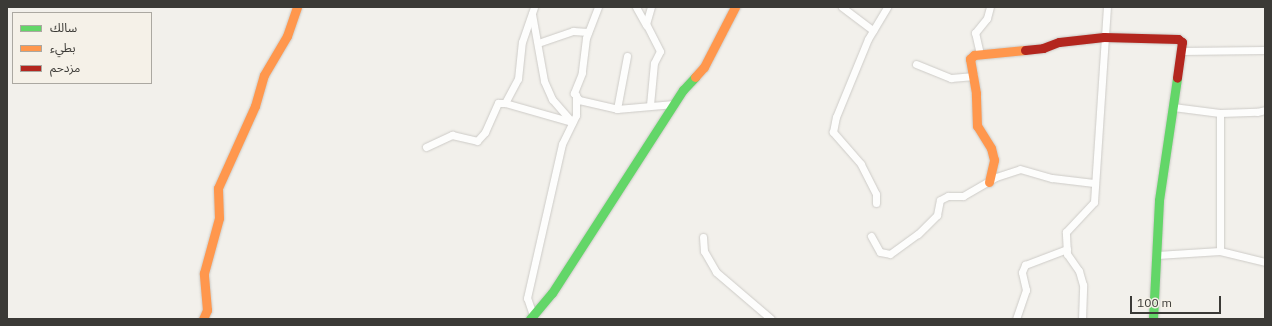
<!DOCTYPE html>
<html>
<head>
<meta charset="utf-8">
<style>
	body { margin:0 }
	#map { position:relative; width:1272px; height:326px; overflow:hidden; background:#f2f0eb; font-family:"IBM Plex Sans","Noto Sans Arabic",sans-serif }
	div>[style] { position:absolute }
	[style*='--x'] { left:calc(var(--x)*1px); top:calc(var(--y)*1px); width:calc(var(--w)*1px); rotate:calc(var(--a)*1deg) }
	.roads { filter:drop-shadow(0 0 1px #cdcbc7) drop-shadow(0 0 1px #cdcbc7) }
	.street>* { height:7px; margin:-3.5px; padding:0 3.5px; transform-origin:3.5px; border-radius:3.5px; background:#fdfdfc }
	.fast>* { height:9px; margin:-4.5px; padding:0 4.5px; transform-origin:4.5px; border-radius:4.5px; background:#63d668 }
	.slow>* { height:9px; margin:-4.5px; padding:0 4.5px; transform-origin:4.5px; border-radius:4.5px; background:#ff974d }
	.jam>* { height:9px; margin:-4.5px; padding:0 4.5px; transform-origin:4.5px; border-radius:4.5px; background:#b3261e }
	span { translate:-50% -50%; white-space:nowrap; text-align:center; line-height:1.15; -webkit-text-stroke:3px #f5f1e8; paint-order:stroke }
	.frame { position:absolute; inset:0; border:8px solid #3b3a36; pointer-events:none }
	.legend { position:absolute; left:12px; top:12px; width:140px; height:72px; box-sizing:border-box; background:#f5f1e8; border:1px solid #aba8a1; margin:0; padding:5px 7px; list-style:none; font-size:12px; color:#3b3a36 }
	.legend li { display:flex; align-items:center; gap:8px; height:20px }
	.legend b { width:20px; border:1px solid #aba8a1 }
	.scale { position:absolute; left:1130px; top:296px; width:91px; height:18px; box-sizing:border-box; border:2px solid #3b3a36; border-top:0; padding-left:5px; font-size:12px; line-height:14px; white-space:nowrap; color:#3b3a36; -webkit-text-stroke:3px #f5f1e8; paint-order:stroke }
</style>
</head>
<body>
<div id="map">
	<div class="roads">
		<div class="street">
			<i style="--x:598;--y:7;--w:33;--a:111"></i>
			<i style="--x:586;--y:38;--w:35;--a:97"></i>
			<i style="--x:582;--y:73;--w:22;--a:112"></i>
			<i style="--x:574;--y:93;--w:9;--a:54"></i>
			<i style="--x:579;--y:100;--w:39;--a:13"></i>
			<i style="--x:636;--y:7;--w:21;--a:61"></i>
			<i style="--x:842;--y:7;--w:39;--a:37"></i>
			<i style="--x:532;--y:14;--w:68;--a:79.8"></i>
			<i style="--x:544;--y:81;--w:20;--a:66"></i>
			<i style="--x:552;--y:99;--w:30;--a:49"></i>
			<i style="--x:538;--y:43;--w:37;--a:-19"></i>
			<i style="--x:573;--y:31;--w:15;--a:4"></i>
			<i style="--x:1181;--y:51;--w:84;--a:-0.7"></i>
			<i style="--x:980;--y:54;--w:22;--a:-103"></i>
			<i style="--x:975;--y:33;--w:19;--a:-51"></i>
			<i style="--x:987;--y:18;--w:11;--a:-75"></i>
			<i style="--x:627;--y:56;--w:54;--a:100.7"></i>
			<i style="--x:617;--y:109;--w:57;--a:-5"></i>
			<i style="--x:916;--y:64;--w:38;--a:22"></i>
			<i style="--x:951;--y:78;--w:23;--a:-5"></i>
			<i style="--x:505;--y:103;--w:70;--a:15.8"></i>
			<i style="--x:650;--y:105;--w:42;--a:-84.6"></i>
			<i style="--x:654;--y:63;--w:13;--a:-63"></i>
			<i style="--x:660;--y:51;--w:30;--a:-117"></i>
			<i style="--x:646;--y:24;--w:18;--a:-74"></i>
			<i style="--x:1173;--y:107;--w:47;--a:7.3"></i>
			<i style="--x:1220;--y:113;--w:37;--a:-2"></i>
			<i style="--x:1257;--y:112;--w:8;--a:-14"></i>
			<i style="--x:1220;--y:113;--w:138;--a:90"></i>
			<i style="--x:1220;--y:251;--w:46;--a:13.7"></i>
			<i style="--x:426;--y:147;--w:29;--a:-25"></i>
			<i style="--x:452;--y:135;--w:26;--a:13"></i>
			<i style="--x:477;--y:141;--w:12;--a:-48"></i>
			<i style="--x:485;--y:132;--w:32;--a:-66"></i>
			<i style="--x:498;--y:103;--w:7;--a:0"></i>
			<i style="--x:505;--y:103;--w:27;--a:-62"></i>
			<i style="--x:518;--y:79;--w:37;--a:-84"></i>
			<i style="--x:522;--y:42;--w:37;--a:-71"></i>
			<i style="--x:876;--y:203;--w:9;--a:-90"></i>
			<i style="--x:876;--y:194;--w:34;--a:-117"></i>
			<i style="--x:861;--y:164;--w:43;--a:-131.2"></i>
			<i style="--x:833;--y:132;--w:15;--a:-79"></i>
			<i style="--x:836;--y:117;--w:84;--a:-67.7"></i>
			<i style="--x:868;--y:39;--w:37;--a:-59"></i>
			<i style="--x:871;--y:236;--w:18;--a:61"></i>
			<i style="--x:880;--y:252;--w:10;--a:11"></i>
			<i style="--x:890;--y:254;--w:34;--a:-36"></i>
			<i style="--x:918;--y:234;--w:27;--a:-45"></i>
			<i style="--x:937;--y:215;--w:15;--a:-79"></i>
			<i style="--x:940;--y:200;--w:9;--a:-27"></i>
			<i style="--x:948;--y:196;--w:15;--a:0"></i>
			<i style="--x:963;--y:196;--w:38;--a:-30"></i>
			<i style="--x:996;--y:177;--w:25;--a:-18"></i>
			<i style="--x:1020;--y:169;--w:33;--a:16"></i>
			<i style="--x:1052;--y:178;--w:42;--a:6.8"></i>
			<i style="--x:703;--y:237;--w:14;--a:86"></i>
			<i style="--x:704;--y:251;--w:24;--a:60"></i>
			<i style="--x:716;--y:272;--w:72;--a:40.5"></i>
			<i style="--x:1157;--y:255;--w:63;--a:-3.6"></i>
			<i style="--x:533;--y:315;--w:18;--a:-109"></i>
			<i style="--x:527;--y:298;--w:158;--a:-77.2"></i>
			<i style="--x:562;--y:144;--w:32;--a:-64"></i>
			<i style="--x:576;--y:115;--w:20;--a:-90"></i>
			<i style="--x:1016;--y:319;--w:31;--a:-71"></i>
			<i style="--x:1026;--y:290;--w:18;--a:-103"></i>
			<i style="--x:1022;--y:272;--w:8;--a:-67"></i>
			<i style="--x:1025;--y:265;--w:45;--a:-20.9"></i>
			<i style="--x:1082;--y:319;--w:34;--a:-88"></i>
			<i style="--x:1083;--y:285;--w:15;--a:-106"></i>
			<i style="--x:1079;--y:271;--w:21;--a:-125"></i>
			<i style="--x:1067;--y:254;--w:22;--a:-93"></i>
			<i style="--x:1066;--y:232;--w:41;--a:-47"></i>
			<i style="--x:1094;--y:202;--w:195;--a:-86.2"></i>
		</div>
		<div class="fast">
			<i style="--x:530;--y:319;--w:34;--a:-50"></i>
			<i style="--x:552;--y:293;--w:242;--a:-57.2"></i>
			<i style="--x:683;--y:90;--w:18;--a:-47"></i>
			<i style="--x:1153;--y:319;--w:119;--a:-87.1"></i>
			<i style="--x:1159;--y:200;--w:123;--a:-81.6"></i>
		</div>
		<div class="slow">
			<i style="--x:695;--y:77;--w:13;--a:-48"></i>
			<i style="--x:704;--y:67;--w:68;--a:-62.7"></i>
			<i style="--x:989;--y:182;--w:23;--a:-77"></i>
			<i style="--x:994;--y:160;--w:12;--a:-104"></i>
			<i style="--x:991;--y:148;--w:26;--a:-122"></i>
			<i style="--x:977;--y:126;--w:33;--a:-92"></i>
			<i style="--x:976;--y:93;--w:35;--a:-100"></i>
			<i style="--x:970;--y:59;--w:6;--a:-45"></i>
			<i style="--x:974;--y:55;--w:51;--a:-5.6"></i>
			<i style="--x:203;--y:319;--w:10;--a:-66"></i>
			<i style="--x:207;--y:310;--w:37;--a:-95"></i>
			<i style="--x:204;--y:273;--w:57;--a:-74.7"></i>
			<i style="--x:219;--y:218;--w:30;--a:-92"></i>
			<i style="--x:218;--y:188;--w:90;--a:-65.7"></i>
			<i style="--x:255;--y:106;--w:32;--a:-74"></i>
			<i style="--x:264;--y:75;--w:45;--a:-59.5"></i>
			<i style="--x:287;--y:36;--w:31;--a:-71"></i>
		</div>
		<div class="jam">
			<i style="--x:1025;--y:50;--w:18;--a:-6"></i>
			<i style="--x:1043;--y:48;--w:17;--a:-21"></i>
			<i style="--x:1059;--y:42;--w:45;--a:-6.3"></i>
			<i style="--x:1104;--y:37;--w:74;--a:1.5"></i>
			<i style="--x:1178;--y:39;--w:5;--a:37"></i>
			<i style="--x:1182;--y:42;--w:36;--a:98"></i>
		</div>
	</div>
	<div class="frame"></div>
	<ul class="legend">
	<li><b style="height:5px;background:#63d668"></b>سالك</li>
	<li><b style="height:5px;background:#ff974d"></b>بطيء</li>
	<li><b style="height:5px;background:#b3261e"></b>مزدحم</li>
	</ul>
	<div class="scale">100 m</div>
</div>
</body>
</html>
